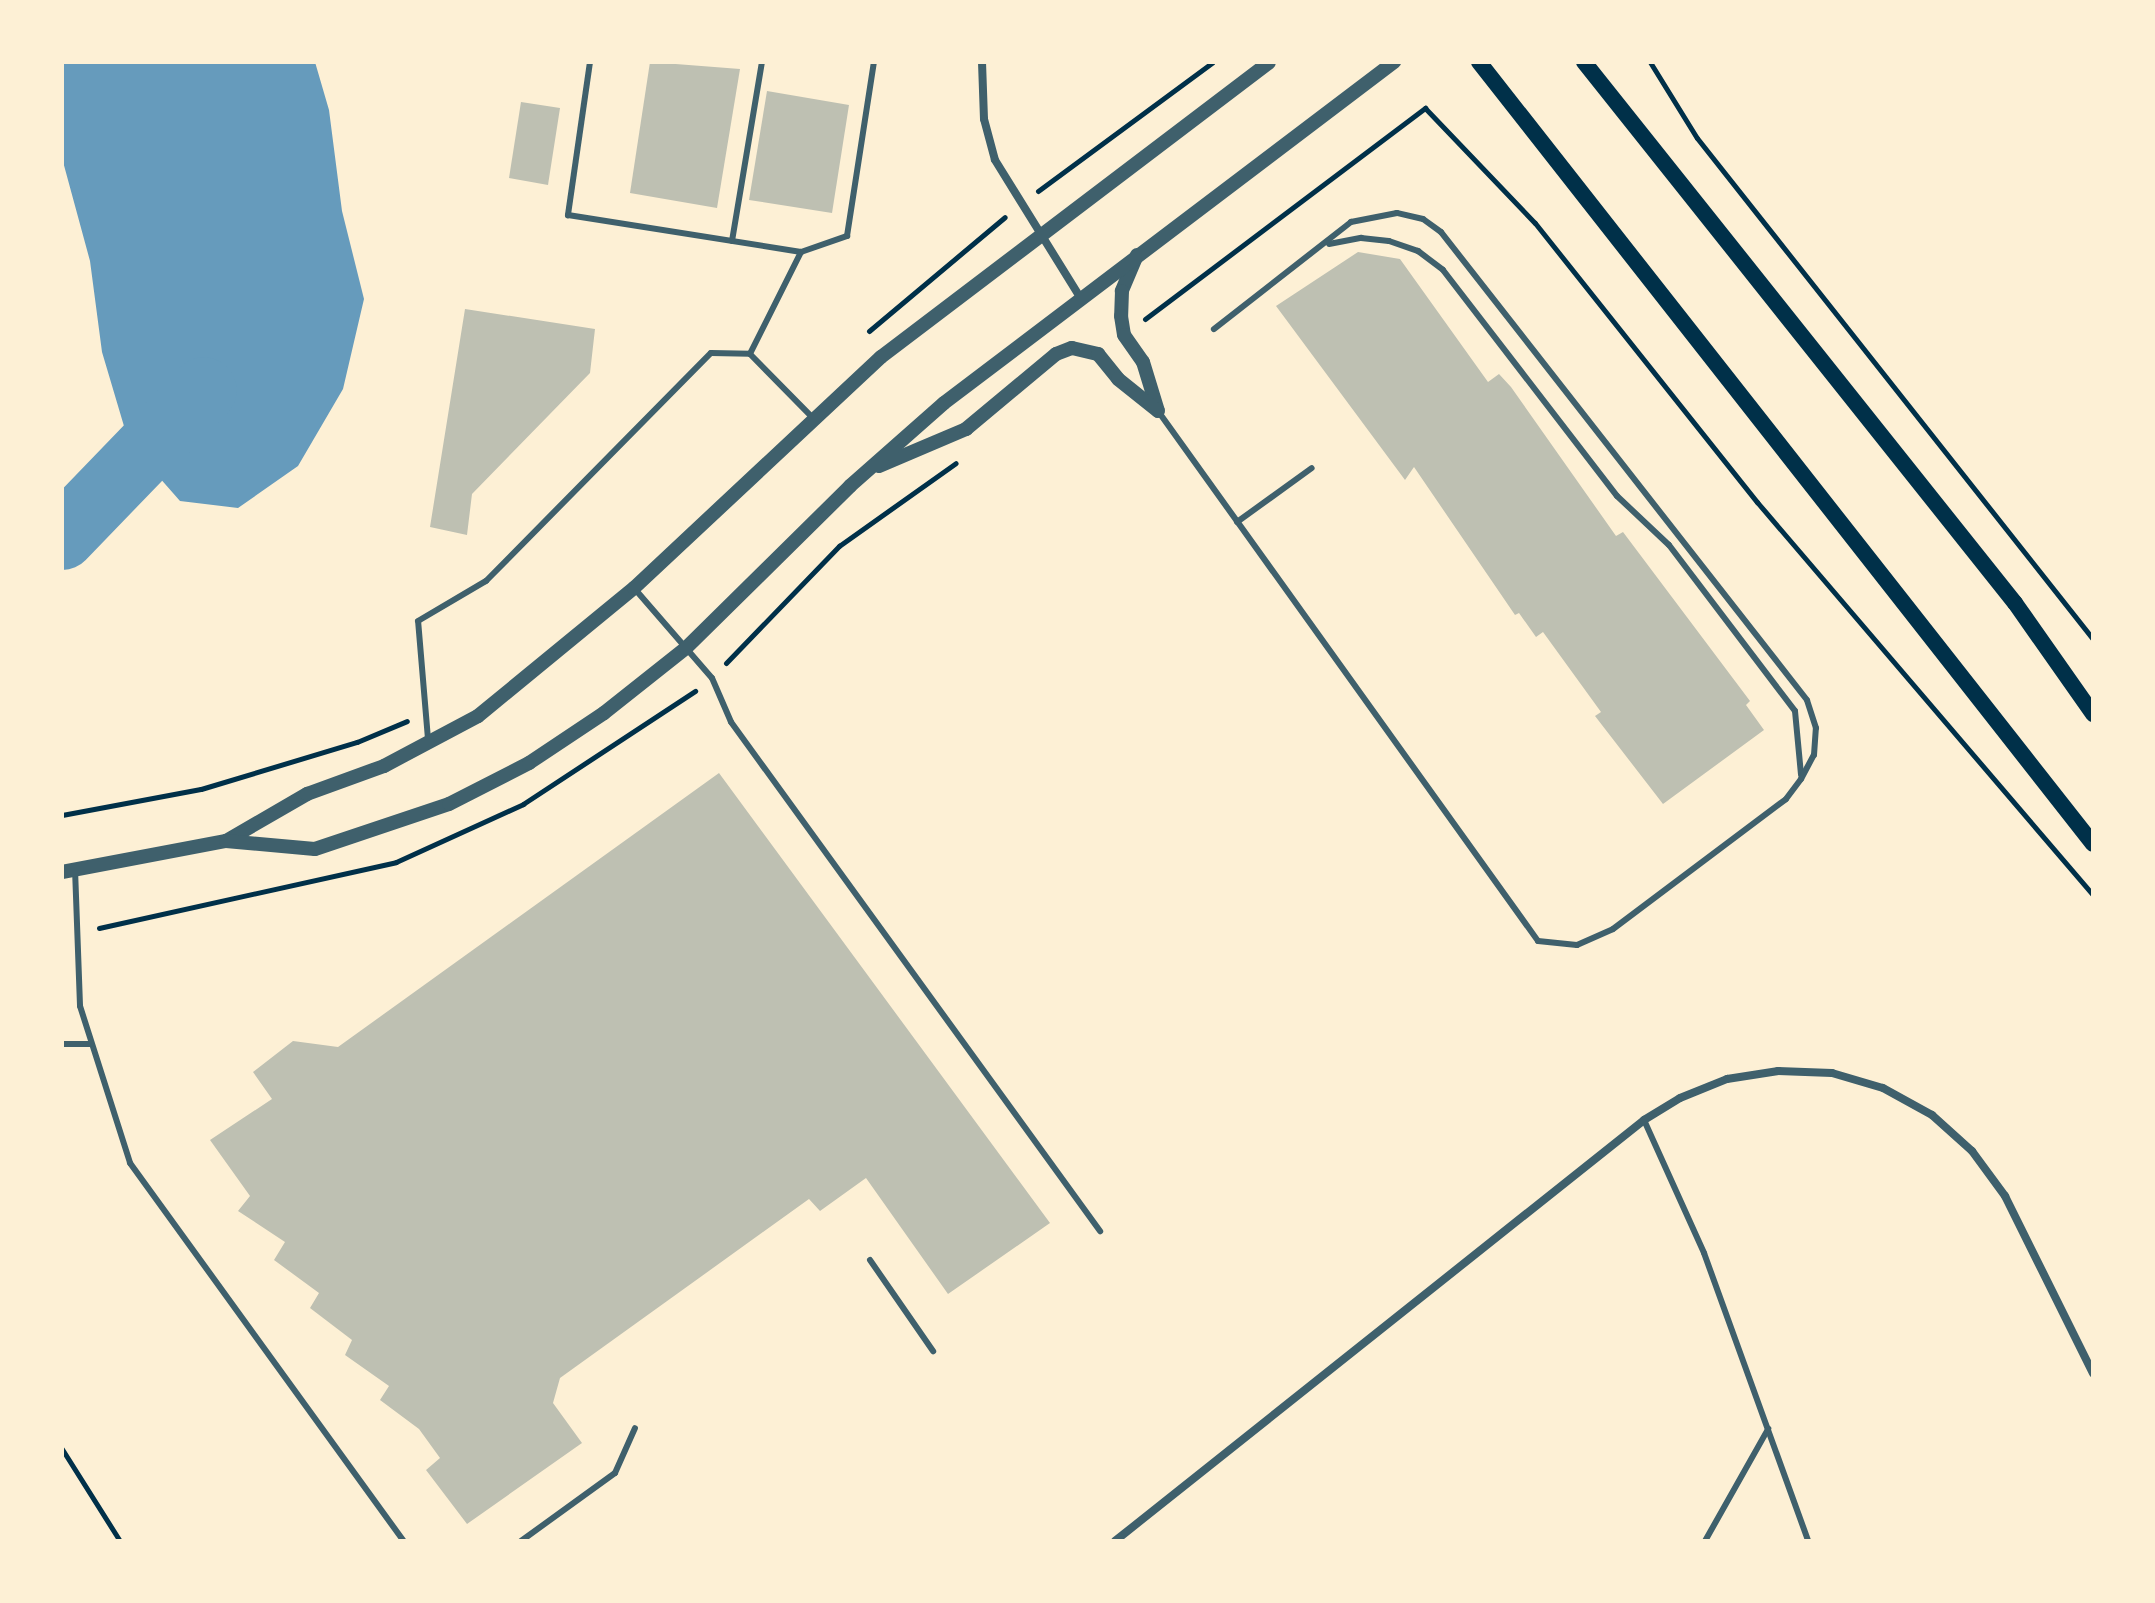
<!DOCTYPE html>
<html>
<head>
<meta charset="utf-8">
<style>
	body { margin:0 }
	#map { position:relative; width:2155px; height:1603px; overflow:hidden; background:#fdf0d5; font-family:Overpass,sans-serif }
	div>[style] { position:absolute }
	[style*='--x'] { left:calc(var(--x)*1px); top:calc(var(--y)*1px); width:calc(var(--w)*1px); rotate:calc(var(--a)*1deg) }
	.water>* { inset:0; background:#669bbc }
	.river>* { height:66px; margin:-33px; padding:0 33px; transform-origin:33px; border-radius:33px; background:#669bbc }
	.building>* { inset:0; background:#bec0b2 }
	.path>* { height:5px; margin:-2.5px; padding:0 2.5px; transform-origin:2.5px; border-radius:2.5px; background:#003049 }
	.service>* { height:6px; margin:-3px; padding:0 3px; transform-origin:3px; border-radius:3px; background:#3f606c }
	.minor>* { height:8px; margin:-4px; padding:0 4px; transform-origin:4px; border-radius:4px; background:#3f606c }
	.tertiary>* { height:14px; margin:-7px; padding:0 7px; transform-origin:7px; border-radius:7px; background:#3f606c }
	.secondary>* { height:16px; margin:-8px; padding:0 8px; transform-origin:8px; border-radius:8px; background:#003049 }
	span { translate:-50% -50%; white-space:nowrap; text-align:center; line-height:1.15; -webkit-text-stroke:6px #fdf0d5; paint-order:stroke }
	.frame { position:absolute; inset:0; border:64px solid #fdf0d5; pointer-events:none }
</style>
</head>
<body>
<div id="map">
	<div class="water">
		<i style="clip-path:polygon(62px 62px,315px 62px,329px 110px,342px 211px,364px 299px,343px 389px,298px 466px,238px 508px,180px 501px,129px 443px,102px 352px,90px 261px,62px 158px)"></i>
	</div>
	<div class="river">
		<i style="--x:62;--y:537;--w:204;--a:-46"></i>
	</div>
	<div class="building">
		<i style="clip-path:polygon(650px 62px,740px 69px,717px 208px,630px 193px)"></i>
		<i style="clip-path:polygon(767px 91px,849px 105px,832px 213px,749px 200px)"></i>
		<i style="clip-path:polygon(521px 102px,560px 108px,548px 185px,509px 178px)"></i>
		<i style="clip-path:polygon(1358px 252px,1400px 259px,1488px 382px,1499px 374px,1511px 387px,1616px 536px,1623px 532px,1750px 701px,1746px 705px,1764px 730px,1663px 804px,1595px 716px,1601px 712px,1543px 632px,1536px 637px,1519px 613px,1515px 615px,1414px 467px,1405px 480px,1276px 306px)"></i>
		<i style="clip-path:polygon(465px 309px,595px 329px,590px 373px,472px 494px,467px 535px,430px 527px)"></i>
		<i style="clip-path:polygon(719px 773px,1050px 1223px,948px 1294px,866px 1178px,820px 1211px,809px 1199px,560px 1378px,553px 1403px,582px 1443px,467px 1524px,426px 1470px,440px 1458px,419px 1429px,380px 1400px,389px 1386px,345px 1355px,352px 1340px,310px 1308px,319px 1293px,274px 1260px,285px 1242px,238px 1211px,250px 1196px,210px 1140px,272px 1099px,253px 1072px,293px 1041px,338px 1047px)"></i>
	</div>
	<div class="path">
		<i style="--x:1650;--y:62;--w:89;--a:58.3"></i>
		<i style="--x:1697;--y:138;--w:639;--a:51.68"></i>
		<i style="--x:1038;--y:191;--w:217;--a:-36.4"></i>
		<i style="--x:1145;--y:319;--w:351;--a:-37"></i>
		<i style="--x:1425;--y:108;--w:159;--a:46.3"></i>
		<i style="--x:1535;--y:223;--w:357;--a:51.5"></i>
		<i style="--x:1757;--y:502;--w:517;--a:49.47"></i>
		<i style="--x:869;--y:331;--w:177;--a:-40"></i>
		<i style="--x:726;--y:663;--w:163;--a:-46"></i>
		<i style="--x:839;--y:546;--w:143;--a:-35.4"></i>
		<i style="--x:62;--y:815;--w:141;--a:-10.6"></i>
		<i style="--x:201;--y:789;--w:163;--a:-16.8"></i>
		<i style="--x:357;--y:742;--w:54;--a:-22.8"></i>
		<i style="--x:99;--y:928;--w:304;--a:-12.5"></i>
		<i style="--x:396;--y:862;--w:140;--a:-24.5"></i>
		<i style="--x:523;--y:804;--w:206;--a:-33.3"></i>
		<i style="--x:62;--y:1449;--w:109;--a:57.8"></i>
	</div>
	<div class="service">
		<i style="--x:590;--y:62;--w:155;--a:98.2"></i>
		<i style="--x:568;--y:215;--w:236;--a:9"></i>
		<i style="--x:801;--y:252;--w:114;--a:116.6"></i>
		<i style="--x:750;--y:354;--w:90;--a:45.5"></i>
		<i style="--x:732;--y:241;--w:181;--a:-80.5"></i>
		<i style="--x:1329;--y:244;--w:33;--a:-11"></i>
		<i style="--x:1361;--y:238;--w:28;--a:6"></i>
		<i style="--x:1389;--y:241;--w:31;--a:19"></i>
		<i style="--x:1418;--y:251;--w:31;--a:37"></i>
		<i style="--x:1443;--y:270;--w:285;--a:52.4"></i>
		<i style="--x:1617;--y:496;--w:71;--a:43.3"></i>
		<i style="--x:1669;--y:545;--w:208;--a:52.8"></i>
		<i style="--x:1795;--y:711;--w:64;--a:84.6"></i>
		<i style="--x:801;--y:252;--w:49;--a:-19.2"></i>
		<i style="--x:847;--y:236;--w:176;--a:-81.2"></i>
		<i style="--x:1158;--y:411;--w:652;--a:54.36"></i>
		<i style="--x:1538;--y:941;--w:39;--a:6"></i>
		<i style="--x:1577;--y:945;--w:39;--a:-24"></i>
		<i style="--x:1613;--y:929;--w:216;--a:-36.9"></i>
		<i style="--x:1786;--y:799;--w:25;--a:-53"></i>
		<i style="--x:1801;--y:779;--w:27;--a:-62"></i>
		<i style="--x:1814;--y:755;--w:27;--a:-86"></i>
		<i style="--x:1816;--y:728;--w:29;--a:-108"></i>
		<i style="--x:1807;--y:700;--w:594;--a:-128.03"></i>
		<i style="--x:1441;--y:232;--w:22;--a:-144"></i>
		<i style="--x:1423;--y:219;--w:27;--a:-167"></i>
		<i style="--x:1397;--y:213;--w:47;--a:168.9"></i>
		<i style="--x:1351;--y:222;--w:174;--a:142"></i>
		<i style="--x:1237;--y:522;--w:92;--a:-35.8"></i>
		<i style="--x:634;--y:588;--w:119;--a:49.1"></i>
		<i style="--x:712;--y:678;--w:48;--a:66.6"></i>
		<i style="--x:731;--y:722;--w:629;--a:54.06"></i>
		<i style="--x:428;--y:739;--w:118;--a:-94.8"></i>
		<i style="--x:418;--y:621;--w:79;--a:-30.5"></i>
		<i style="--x:486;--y:581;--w:320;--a:-45.4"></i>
		<i style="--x:711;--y:353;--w:39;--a:1"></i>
		<i style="--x:75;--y:869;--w:137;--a:87.9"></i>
		<i style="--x:80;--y:1006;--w:165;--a:72.3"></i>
		<i style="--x:130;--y:1163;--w:467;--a:54.1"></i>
		<i style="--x:62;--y:1044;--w:29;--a:0"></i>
		<i style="--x:1644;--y:1120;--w:146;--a:65.7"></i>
		<i style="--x:1704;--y:1253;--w:306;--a:70.1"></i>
		<i style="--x:870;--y:1260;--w:111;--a:55.3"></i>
		<i style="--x:521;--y:1541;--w:116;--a:-35.9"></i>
		<i style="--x:615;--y:1473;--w:49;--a:-66"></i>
		<i style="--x:1705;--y:1541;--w:129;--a:-60.6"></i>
	</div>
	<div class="minor">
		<i style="--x:982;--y:62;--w:57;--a:88"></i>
		<i style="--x:984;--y:119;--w:42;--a:75"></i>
		<i style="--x:995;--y:160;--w:161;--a:58.2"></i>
		<i style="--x:1115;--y:1541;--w:676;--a:-38.51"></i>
		<i style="--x:1644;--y:1120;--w:42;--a:-31.4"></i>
		<i style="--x:1680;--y:1098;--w:51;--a:-22"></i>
		<i style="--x:1727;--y:1079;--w:52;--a:-8.9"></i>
		<i style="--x:1778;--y:1071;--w:54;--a:2.1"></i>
		<i style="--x:1832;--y:1073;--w:53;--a:16.4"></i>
		<i style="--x:1883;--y:1088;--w:56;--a:28.9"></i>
		<i style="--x:1932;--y:1115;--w:54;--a:42"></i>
		<i style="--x:1972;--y:1151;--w:56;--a:53.7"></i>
		<i style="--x:2005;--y:1196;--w:198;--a:63.6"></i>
	</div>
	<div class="tertiary">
		<i style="--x:1137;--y:255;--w:39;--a:113"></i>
		<i style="--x:1122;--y:291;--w:25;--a:92"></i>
		<i style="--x:1121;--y:316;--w:19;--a:81"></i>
		<i style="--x:1124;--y:335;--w:33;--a:55"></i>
		<i style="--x:1143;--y:362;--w:51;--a:73"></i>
		<i style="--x:879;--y:466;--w:95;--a:-23"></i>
		<i style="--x:966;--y:429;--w:117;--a:-39.8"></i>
		<i style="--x:1056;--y:354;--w:17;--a:-21"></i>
		<i style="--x:1072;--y:348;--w:27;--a:13"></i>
		<i style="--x:1098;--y:354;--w:32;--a:51"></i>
		<i style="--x:1118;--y:379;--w:51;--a:38.7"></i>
		<i style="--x:226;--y:841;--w:94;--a:-30.1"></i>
		<i style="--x:307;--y:794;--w:82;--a:-20"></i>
		<i style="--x:384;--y:766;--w:106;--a:-28"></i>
		<i style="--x:478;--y:716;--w:202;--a:-39.4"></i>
		<i style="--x:634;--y:588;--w:338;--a:-43.1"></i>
		<i style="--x:881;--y:357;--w:487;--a:-37.2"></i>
		<i style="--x:62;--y:872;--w:167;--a:-10.7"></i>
		<i style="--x:226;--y:841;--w:89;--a:5.1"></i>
		<i style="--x:315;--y:849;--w:141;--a:-18.6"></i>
		<i style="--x:449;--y:804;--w:90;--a:-27.1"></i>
		<i style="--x:529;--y:763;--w:90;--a:-33.7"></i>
		<i style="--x:604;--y:713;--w:105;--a:-38.4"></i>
		<i style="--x:686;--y:648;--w:231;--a:-44.6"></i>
		<i style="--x:850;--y:486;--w:125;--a:-41.4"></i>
		<i style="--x:944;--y:403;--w:565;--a:-37.15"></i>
	</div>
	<div class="secondary">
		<i style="--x:1479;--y:62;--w:994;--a:51.86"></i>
		<i style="--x:1584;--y:62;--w:692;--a:51.46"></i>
		<i style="--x:2015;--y:603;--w:136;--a:54.9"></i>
	</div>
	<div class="frame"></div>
</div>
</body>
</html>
